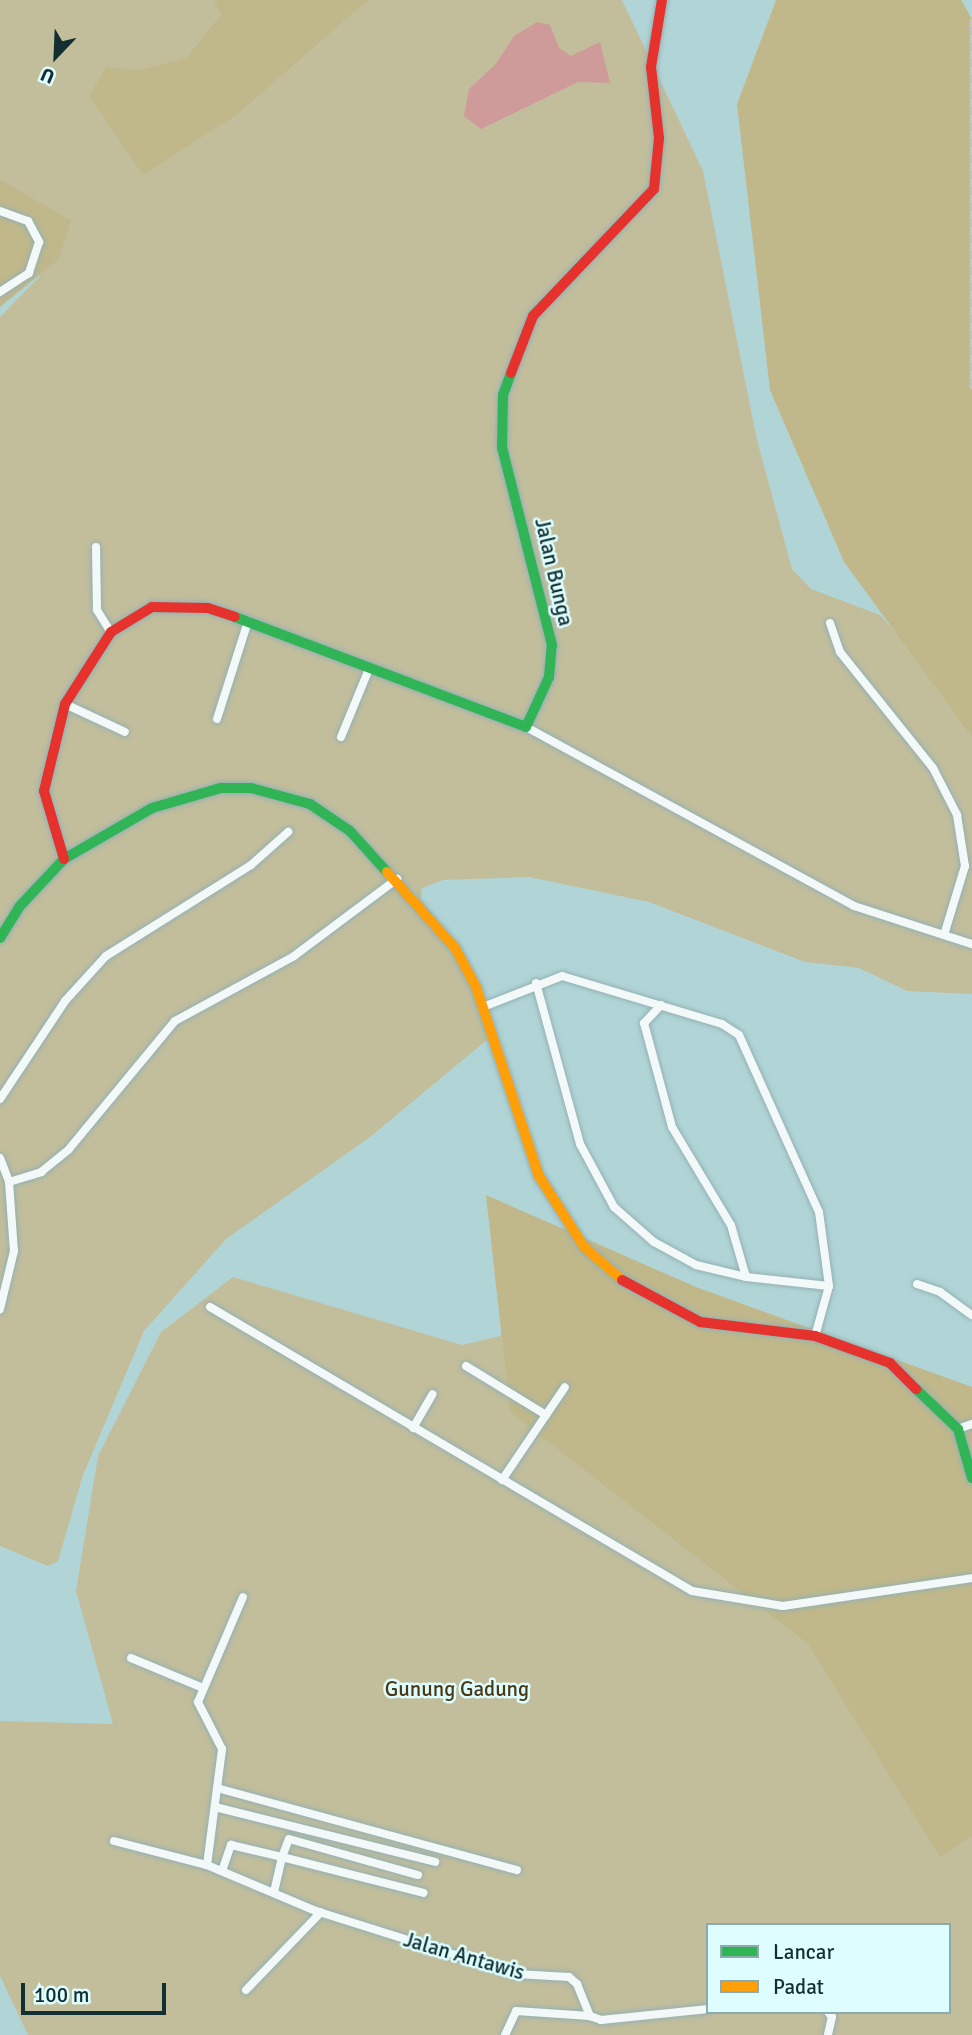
<!DOCTYPE html>
<html>
<head>
<meta charset="utf-8">
<style>
	body { margin:0 }
	#map { position:relative; width:972px; height:2035px; overflow:hidden; background:#b1d5d7; font-family:Signika,sans-serif }
	div>[style] { position:absolute }
	[style*='--x'] { left:calc(var(--x)*1px); top:calc(var(--y)*1px); width:calc(var(--w)*1px); rotate:calc(var(--a)*1deg) }
	.green>* { inset:0; background:#c2be9c }
	.forest>* { inset:0; background:#c0b88b }
	.water>* { inset:0; background:#cf9a9a }
	.roads { filter:drop-shadow(0 0 2px #94b1b3) drop-shadow(0 0 2px #94b1b3) }
	.street>* { height:8px; margin:-4px; padding:0 4px; transform-origin:4px; border-radius:4px; background:#f3f9f9 }
	.fast>* { height:10px; margin:-5px; padding:0 5px; transform-origin:5px; border-radius:5px; background:#30b455 }
	.slow>* { height:10px; margin:-5px; padding:0 5px; transform-origin:5px; border-radius:5px; background:#ff9f0a }
	.jam>* { height:10px; margin:-5px; padding:0 5px; transform-origin:5px; border-radius:5px; background:#e5322d }
	.rail>* { height:5px; margin-top:-2.5px; transform-origin:0; background:repeating-linear-gradient(90deg,#ddfdff 0 8px,#bbc6c6 0 16px); box-sizing:border-box; border-block:2px solid #bbc6c6 }
	span { translate:-50% -50%; white-space:nowrap; text-align:center; line-height:1.15; -webkit-text-stroke:5px #ddfdff; paint-order:stroke }
	.street-label { font-size:21px; color:#142f31 }
	.park-label { font-size:21px; color:#4a3713 }
	.legend { position:absolute; left:706px; top:1923px; width:245px; height:91px; box-sizing:border-box; background:#ddfdff; border:2px solid #8dabad; margin:0; padding:9px 12px; list-style:none; font-size:21px; color:#142f31 }
	.legend li { display:flex; align-items:center; gap:14px; height:35px }
	.legend b { width:35px; border:2px solid #8dabad }
	.north { position:absolute; left:21px; top:21px; width:70px; height:70px; -webkit-text-stroke:5px #ddfdff; paint-order:stroke; rotate:203deg; font-size:19px; font-weight:700; line-height:28px; text-align:center; color:#142f31 }
	.north::after { content:''; display:block; margin:auto; width:24px; height:32px; background:#142f31; clip-path:polygon(50% 0,100% 100%,50% 72%,0 100%) }
	.scale { position:absolute; left:21px; top:1983px; width:145px; height:32px; box-sizing:border-box; border:4px solid #142f31; border-top:0; padding-left:9px; font-size:21px; line-height:24px; white-space:nowrap; color:#142f31; -webkit-text-stroke:5px #ddfdff; paint-order:stroke }
</style>
</head>
<body>
<div id="map">
	<div class="green">
		<i style="clip-path:polygon(0 0,622px 0,703px 171px,757px 440px,792px 569px,811px 589px,880px 615px,972px 713px,972px 994px,907px 991px,859px 968px,805px 962px,649px 902px,529px 877px,443px 880px,422px 888px,421px 899px,467px 959px,494px 1034px,370px 1137px,226px 1239px,144px 1331px,83px 1475px,58px 1561px,48px 1566px,0 1546px,0 317px,39px 277px,50px 255px,0 194px)"></i>
		<i style="clip-path:polygon(evenodd,233px 1277px,462px 1345px,576px 1318px,972px 1671px,972px 2035px,28px 2035px,0 1976px,0 1721px,113px 1724px,76px 1591px,98px 1456px,161px 1332px,233px 1277px,708px 1925px,949px 1925px,949px 2012px,708px 2012px,708px 1925px)"></i>
	</div>
	<div class="forest">
		<i style="clip-path:polygon(214px 0,368px 0,235px 116px,143px 175px,89px 96px,106px 67px,140px 70px,186px 58px,221px 15px)"></i>
		<i style="clip-path:polygon(776px 0,961px 0,972px 19px,972px 737px,844px 562px,770px 390px,737px 104px)"></i>
		<i style="clip-path:polygon(0 179px,71px 221px,59px 259px,0 307px)"></i>
		<i style="clip-path:polygon(486px 1195px,696px 1287px,972px 1387px,972px 1836px,940px 1857px,808px 1644px,510px 1412px)"></i>
	</div>
	<div class="water">
		<i style="clip-path:polygon(537px 22px,550px 25px,559px 48px,571px 56px,600px 42px,610px 83px,578px 82px,481px 129px,464px 116px,469px 89px,496px 64px,514px 36px)"></i>
	</div>
	<div class="roads">
		<div class="street">
			<i style="--x:0;--y:211;--w:30;--a:20"></i>
			<i style="--x:28;--y:221;--w:24;--a:62"></i>
			<i style="--x:39;--y:242;--w:33;--a:108"></i>
			<i style="--x:29;--y:273;--w:35;--a:147"></i>
			<i style="--x:96;--y:547;--w:63;--a:89.1"></i>
			<i style="--x:97;--y:610;--w:26;--a:58"></i>
			<i style="--x:830;--y:623;--w:31;--a:71"></i>
			<i style="--x:840;--y:652;--w:149;--a:51.3"></i>
			<i style="--x:933;--y:768;--w:53;--a:62.9"></i>
			<i style="--x:957;--y:815;--w:52;--a:81.1"></i>
			<i style="--x:965;--y:866;--w:72;--a:106.9"></i>
			<i style="--x:65;--y:704;--w:66;--a:25"></i>
			<i style="--x:217;--y:719;--w:103;--a:-72.4"></i>
			<i style="--x:526;--y:727;--w:374;--a:28.6"></i>
			<i style="--x:854;--y:906;--w:124;--a:17.9"></i>
			<i style="--x:341;--y:737;--w:74;--a:-67.6"></i>
			<i style="--x:536;--y:983;--w:167;--a:74.7"></i>
			<i style="--x:580;--y:1144;--w:72;--a:61.6"></i>
			<i style="--x:614;--y:1207;--w:53;--a:41.2"></i>
			<i style="--x:654;--y:1242;--w:48;--a:28.7"></i>
			<i style="--x:696;--y:1265;--w:51;--a:13.5"></i>
			<i style="--x:746;--y:1277;--w:83;--a:6.2"></i>
			<i style="--x:661;--y:1005;--w:25;--a:133"></i>
			<i style="--x:644;--y:1023;--w:108;--a:74.9"></i>
			<i style="--x:672;--y:1127;--w:114;--a:59"></i>
			<i style="--x:731;--y:1225;--w:54;--a:73.9"></i>
			<i style="--x:483;--y:1007;--w:85;--a:-21.4"></i>
			<i style="--x:562;--y:976;--w:167;--a:16.7"></i>
			<i style="--x:722;--y:1024;--w:20;--a:33"></i>
			<i style="--x:739;--y:1035;--w:194;--a:65.7"></i>
			<i style="--x:819;--y:1212;--w:75;--a:82.3"></i>
			<i style="--x:829;--y:1286;--w:52;--a:105.6"></i>
			<i style="--x:0;--y:1099;--w:118;--a:-56.4"></i>
			<i style="--x:65;--y:1001;--w:61;--a:-47.7"></i>
			<i style="--x:106;--y:956;--w:171;--a:-32.1"></i>
			<i style="--x:251;--y:865;--w:50;--a:-41.7"></i>
			<i style="--x:0;--y:1158;--w:26;--a:69"></i>
			<i style="--x:9;--y:1182;--w:69;--a:85.9"></i>
			<i style="--x:14;--y:1251;--w:60;--a:103.6"></i>
			<i style="--x:9;--y:1182;--w:34;--a:-17"></i>
			<i style="--x:41;--y:1172;--w:36;--a:-39"></i>
			<i style="--x:69;--y:1149;--w:166;--a:-50.4"></i>
			<i style="--x:175;--y:1021;--w:136;--a:-28.6"></i>
			<i style="--x:294;--y:956;--w:129;--a:-36.8"></i>
			<i style="--x:917;--y:1284;--w:24;--a:19"></i>
			<i style="--x:940;--y:1292;--w:39;--a:36"></i>
			<i style="--x:210;--y:1307;--w:559;--a:30.51"></i>
			<i style="--x:692;--y:1591;--w:92;--a:9.4"></i>
			<i style="--x:783;--y:1606;--w:191;--a:-8.4"></i>
			<i style="--x:466;--y:1366;--w:94;--a:31.5"></i>
			<i style="--x:413;--y:1428;--w:39;--a:-60"></i>
			<i style="--x:958;--y:1429;--w:15;--a:-20"></i>
			<i style="--x:502;--y:1480;--w:112;--a:-55.9"></i>
			<i style="--x:131;--y:1658;--w:78;--a:22.6"></i>
			<i style="--x:217;--y:1788;--w:311;--a:15.3"></i>
			<i style="--x:215;--y:1807;--w:227;--a:14"></i>
			<i style="--x:114;--y:1841;--w:96;--a:14.5"></i>
			<i style="--x:207;--y:1865;--w:118;--a:22.9"></i>
			<i style="--x:316;--y:1911;--w:210;--a:17.5"></i>
			<i style="--x:516;--y:1974;--w:53;--a:3.2"></i>
			<i style="--x:569;--y:1977;--w:11;--a:41"></i>
			<i style="--x:577;--y:1984;--w:35;--a:68"></i>
			<i style="--x:590;--y:2016;--w:12;--a:20"></i>
			<i style="--x:601;--y:2020;--w:108;--a:-5.9"></i>
			<i style="--x:207;--y:1865;--w:117;--a:-82.6"></i>
			<i style="--x:222;--y:1749;--w:53;--a:-117.1"></i>
			<i style="--x:198;--y:1702;--w:114;--a:-66.8"></i>
			<i style="--x:222;--y:1871;--w:28;--a:-71"></i>
			<i style="--x:231;--y:1845;--w:52;--a:13.2"></i>
			<i style="--x:282;--y:1857;--w:19;--a:-69"></i>
			<i style="--x:289;--y:1839;--w:134;--a:15.6"></i>
			<i style="--x:274;--y:1892;--w:36;--a:-77"></i>
			<i style="--x:282;--y:1857;--w:146;--a:14.2"></i>
			<i style="--x:246;--y:1990;--w:108;--a:-46.1"></i>
			<i style="--x:828;--y:2012;--w:6;--a:51"></i>
			<i style="--x:832;--y:2017;--w:18;--a:103"></i>
			<i style="--x:505;--y:2035;--w:26;--a:-65"></i>
			<i style="--x:516;--y:2011;--w:74;--a:3.9"></i>
		</div>
		<div class="fast">
			<i style="--x:235;--y:617;--w:311;--a:20.7"></i>
			<i style="--x:526;--y:727;--w:55;--a:-65.3"></i>
			<i style="--x:549;--y:677;--w:32;--a:-85"></i>
			<i style="--x:552;--y:645;--w:203;--a:-104.2"></i>
			<i style="--x:502;--y:448;--w:53;--a:-88.9"></i>
			<i style="--x:503;--y:395;--w:23;--a:-70"></i>
			<i style="--x:0;--y:938;--w:36;--a:-58"></i>
			<i style="--x:19;--y:907;--w:66;--a:-46.8"></i>
			<i style="--x:64;--y:859;--w:102;--a:-30.1"></i>
			<i style="--x:152;--y:808;--w:72;--a:-16.2"></i>
			<i style="--x:221;--y:788;--w:30;--a:0"></i>
			<i style="--x:251;--y:788;--w:61;--a:15.2"></i>
			<i style="--x:310;--y:804;--w:48;--a:34"></i>
			<i style="--x:350;--y:831;--w:55;--a:47.9"></i>
			<i style="--x:916;--y:1389;--w:58;--a:43.6"></i>
			<i style="--x:958;--y:1429;--w:51;--a:74.1"></i>
		</div>
		<div class="slow">
			<i style="--x:387;--y:872;--w:102;--a:48.2"></i>
			<i style="--x:455;--y:948;--w:44;--a:61.7"></i>
			<i style="--x:476;--y:987;--w:199;--a:71.6"></i>
			<i style="--x:539;--y:1176;--w:84;--a:57.6"></i>
			<i style="--x:584;--y:1247;--w:50;--a:41"></i>
		</div>
		<div class="jam">
			<i style="--x:511;--y:373;--w:61;--a:-68.9"></i>
			<i style="--x:533;--y:316;--w:175;--a:-46.4"></i>
			<i style="--x:654;--y:189;--w:51;--a:-84.4"></i>
			<i style="--x:659;--y:138;--w:71;--a:-96.4"></i>
			<i style="--x:651;--y:67;--w:68;--a:-80.7"></i>
			<i style="--x:64;--y:859;--w:71;--a:-106.4"></i>
			<i style="--x:44;--y:791;--w:89;--a:-76.4"></i>
			<i style="--x:65;--y:704;--w:85;--a:-57.4"></i>
			<i style="--x:111;--y:632;--w:48;--a:-31.4"></i>
			<i style="--x:152;--y:607;--w:56;--a:1"></i>
			<i style="--x:208;--y:608;--w:28;--a:18"></i>
			<i style="--x:622;--y:1280;--w:89;--a:28.3"></i>
			<i style="--x:700;--y:1322;--w:116;--a:6.9"></i>
			<i style="--x:815;--y:1336;--w:80;--a:19.8"></i>
			<i style="--x:890;--y:1363;--w:37;--a:45"></i>
		</div>
	</div>
	<div class="rail">
		<i style="--x:972;--y:19;--w:369;--a:90"></i>
	</div>
	<div class="street-label">
		<span style="left:554px;top:572px;rotate:77deg">Jalan Bunga</span>
		<span style="left:464px;top:1956px;rotate:16deg">Jalan Antawis</span>
	</div>
	<div class="park-label">
		<span style="left:457px;top:1689px">Gunung Gadung</span>
	</div>
	<ul class="legend">
	<li><b style="height:9px;background:#30b455"></b>Lancar</li>
	<li><b style="height:9px;background:#ff9f0a"></b>Padat</li>
	</ul>
	<div class="north">U</div>
	<div class="scale">100 m</div>
</div>
</body>
</html>
